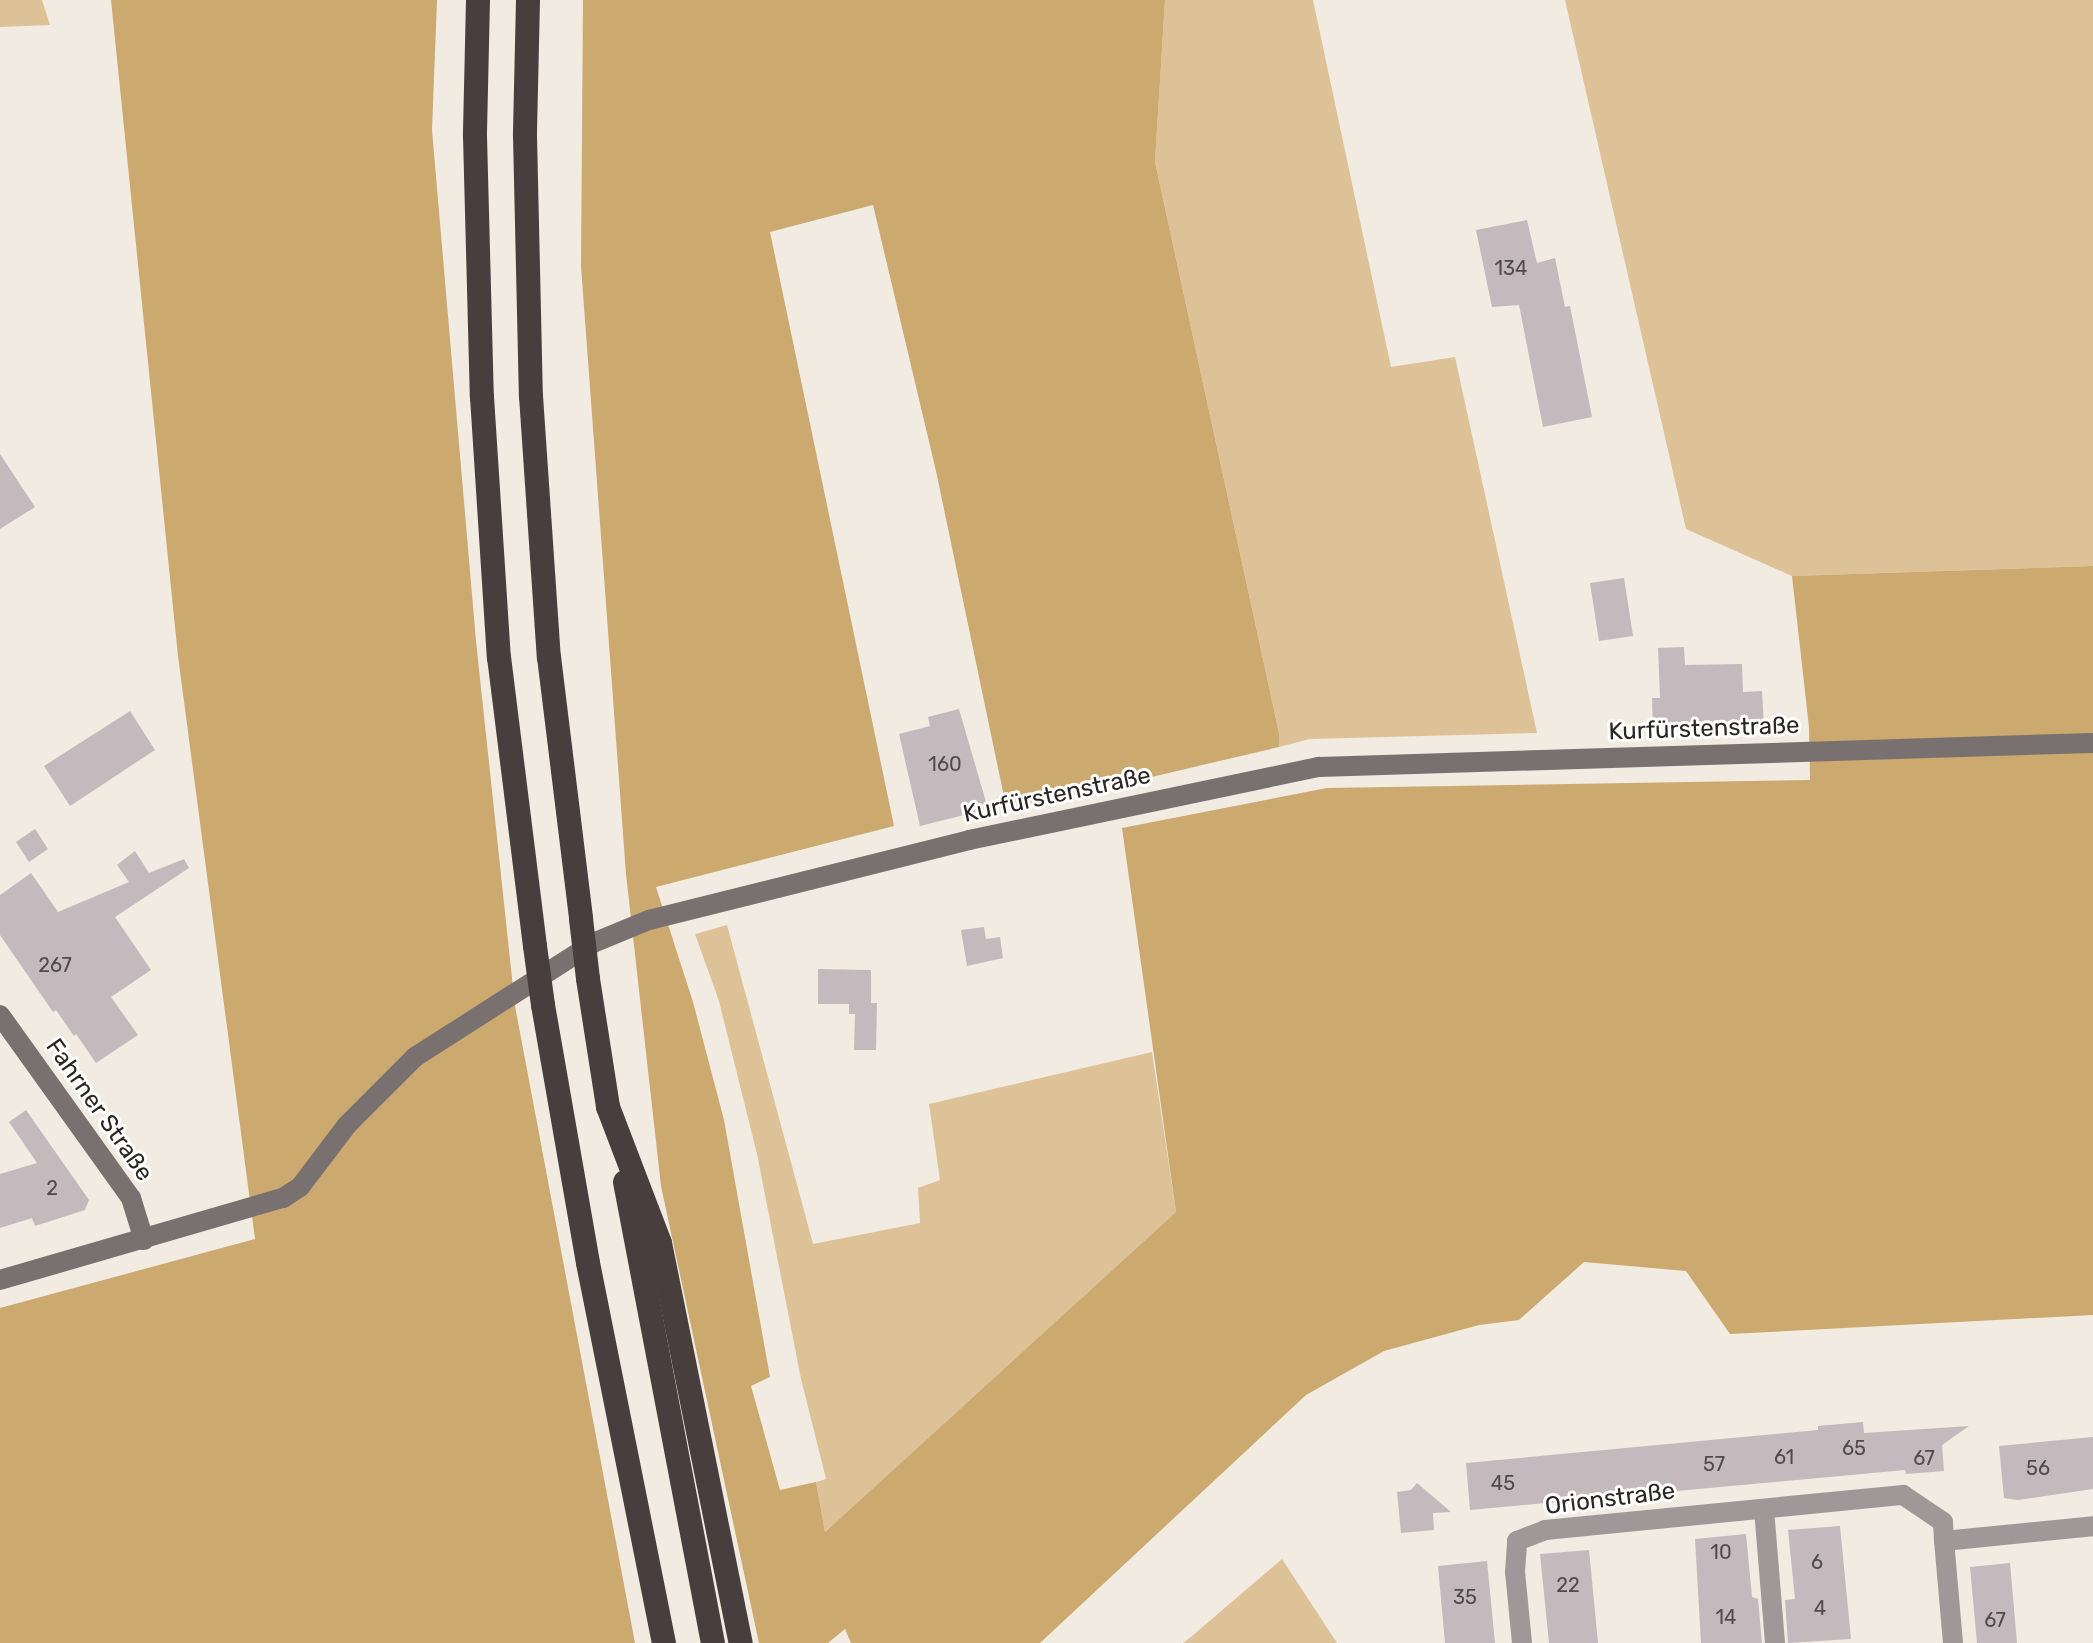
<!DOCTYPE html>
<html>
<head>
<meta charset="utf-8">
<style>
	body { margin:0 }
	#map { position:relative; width:2093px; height:1643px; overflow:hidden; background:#f1ebe2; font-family:Rubik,sans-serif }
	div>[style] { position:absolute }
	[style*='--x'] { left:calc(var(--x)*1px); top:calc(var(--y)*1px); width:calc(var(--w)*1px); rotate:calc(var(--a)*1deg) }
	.green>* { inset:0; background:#ddc298 }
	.forest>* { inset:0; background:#cca96f }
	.building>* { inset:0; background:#c4b9bd }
	.street>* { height:20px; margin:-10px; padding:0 10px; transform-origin:10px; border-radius:10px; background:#9e9998 }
	.secondary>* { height:20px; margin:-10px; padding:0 10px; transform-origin:10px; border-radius:10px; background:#797170 }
	.highway>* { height:24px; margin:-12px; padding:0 12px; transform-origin:12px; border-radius:12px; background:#483e3d }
	.highway-bridge>* { height:24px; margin:-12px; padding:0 12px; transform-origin:12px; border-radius:12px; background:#483e3d }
	span { translate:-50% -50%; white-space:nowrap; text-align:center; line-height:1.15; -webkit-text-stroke:6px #fff; paint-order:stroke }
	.number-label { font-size:20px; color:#504b4a }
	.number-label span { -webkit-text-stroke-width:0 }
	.street-label { font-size:24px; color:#292623 }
</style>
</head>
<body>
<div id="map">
	<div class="green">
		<i style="clip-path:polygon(0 0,42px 0,50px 25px,0 27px)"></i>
		<i style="clip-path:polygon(1165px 0,1313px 0,1391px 367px,1455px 357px,1537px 733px,1310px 739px,1279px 747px,1279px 733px,1155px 162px)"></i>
		<i style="clip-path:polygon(1565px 0,2093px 0,2093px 566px,1792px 576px,1686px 529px)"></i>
		<i style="clip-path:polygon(727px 925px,813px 1244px,920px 1223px,918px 1188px,940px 1180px,929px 1104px,1152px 1052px,1176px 1212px,825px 1532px,816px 1482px,826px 1479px,801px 1379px,757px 1154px,719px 1001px,695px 934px)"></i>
		<i style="clip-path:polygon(1282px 1559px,1337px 1643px,1183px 1643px,1192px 1636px)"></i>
	</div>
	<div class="forest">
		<i style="clip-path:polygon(111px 0,437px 0,432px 130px,476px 641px,515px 1006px,635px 1643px,0 1643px,0 1308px,255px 1239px,178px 656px)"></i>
		<i style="clip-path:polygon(583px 0,1165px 0,1155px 162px,1279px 733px,1279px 747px,1007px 811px,936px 471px,873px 205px,770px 232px,894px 826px,656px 887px,693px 1002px,724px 1120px,770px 1377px,751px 1386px,780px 1490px,816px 1482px,825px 1532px,1176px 1212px,1122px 828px,1327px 788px,1810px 780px,1809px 727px,1792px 576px,2093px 566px,2093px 1315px,1730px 1334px,1686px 1271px,1584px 1262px,1519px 1320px,1479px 1325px,1384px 1351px,1306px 1395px,1040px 1643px,851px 1643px,845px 1629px,828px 1643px,759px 1643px,661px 1186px,626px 874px,581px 266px)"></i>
	</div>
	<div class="building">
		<i style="clip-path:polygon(1527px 220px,1537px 263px,1555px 258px,1565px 307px,1570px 306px,1592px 417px,1543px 427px,1519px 305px,1492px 307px,1476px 230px)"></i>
		<i style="clip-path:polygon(0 454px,35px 507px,0 529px)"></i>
		<i style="clip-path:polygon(1624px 578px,1633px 636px,1599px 641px,1590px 583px)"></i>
		<i style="clip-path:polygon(1684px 647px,1685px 665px,1742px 664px,1743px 692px,1762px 691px,1764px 727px,1653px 731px,1652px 698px,1660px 698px,1658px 648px)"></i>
		<i style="clip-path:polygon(959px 709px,988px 809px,920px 826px,899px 734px,930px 726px,928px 717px)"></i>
		<i style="clip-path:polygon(130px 711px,155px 750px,70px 806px,44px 766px)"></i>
		<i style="clip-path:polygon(35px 829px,48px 849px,29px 862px,16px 842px)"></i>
		<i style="clip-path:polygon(135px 851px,149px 873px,184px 859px,189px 868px,115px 917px,151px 970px,111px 997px,138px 1035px,96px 1063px,76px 1034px,74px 1036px,56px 1010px,53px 1012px,0 935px,0 895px,31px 873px,58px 912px,129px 882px,117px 865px)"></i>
		<i style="clip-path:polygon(984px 927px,986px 939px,1000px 937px,1003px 958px,967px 966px,961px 930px)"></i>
		<i style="clip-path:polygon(818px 969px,871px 970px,871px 1003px,877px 1003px,876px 1050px,854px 1050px,855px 1014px,849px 1014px,849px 1004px,818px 1004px)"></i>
		<i style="clip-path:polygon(26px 1110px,89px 1200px,85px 1210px,35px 1226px,32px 1218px,0 1228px,0 1174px,37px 1163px,9px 1122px)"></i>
		<i style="clip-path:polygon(1863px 1422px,1864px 1433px,1969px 1426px,1942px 1445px,1944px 1471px,1906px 1474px,1905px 1470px,1470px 1510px,1466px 1463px,1818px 1430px,1818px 1426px)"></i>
		<i style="clip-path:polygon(2093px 1437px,2093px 1489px,2018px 1500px,2004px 1498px,1999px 1446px)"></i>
		<i style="clip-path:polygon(1417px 1483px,1451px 1512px,1433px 1513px,1434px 1530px,1401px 1533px,1397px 1492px,1411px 1490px)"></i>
		<i style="clip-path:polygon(1840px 1526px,1851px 1639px,1788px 1643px,1785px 1600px,1795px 1599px,1788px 1530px)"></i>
		<i style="clip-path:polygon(1746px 1534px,1752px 1597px,1758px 1599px,1762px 1643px,1701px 1643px,1695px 1539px)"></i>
		<i style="clip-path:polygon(1589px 1550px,1598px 1643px,1549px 1643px,1540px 1554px)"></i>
		<i style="clip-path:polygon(1487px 1561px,1495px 1643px,1445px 1643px,1438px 1566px)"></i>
		<i style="clip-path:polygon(2010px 1563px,2017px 1643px,1977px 1643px,1970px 1567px)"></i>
	</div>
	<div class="street">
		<i style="--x:1764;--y:1509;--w:134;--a:85.3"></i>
		<i style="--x:1522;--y:1643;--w:71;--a:-95.6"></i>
		<i style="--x:1515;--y:1572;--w:31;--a:-86"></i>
		<i style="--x:1517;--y:1541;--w:30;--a:-21"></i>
		<i style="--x:1545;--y:1530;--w:360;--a:-5.6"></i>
		<i style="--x:1903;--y:1495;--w:48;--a:34"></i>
		<i style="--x:1943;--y:1522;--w:19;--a:87"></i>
		<i style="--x:1953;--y:1643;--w:102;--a:-95"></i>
		<i style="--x:1944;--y:1541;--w:150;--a:-5.7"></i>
	</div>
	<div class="secondary">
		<i style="--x:0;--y:1015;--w:225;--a:54.4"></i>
		<i style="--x:131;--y:1198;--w:44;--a:72.8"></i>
		<i style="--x:0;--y:1280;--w:295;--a:-16.2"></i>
		<i style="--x:283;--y:1198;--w:20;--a:-33"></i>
		<i style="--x:300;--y:1187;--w:78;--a:-52.8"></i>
		<i style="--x:347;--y:1125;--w:96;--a:-45"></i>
		<i style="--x:415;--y:1057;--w:211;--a:-32.6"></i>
		<i style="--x:593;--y:943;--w:61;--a:-22.3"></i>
		<i style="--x:649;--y:920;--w:330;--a:-14"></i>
		<i style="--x:969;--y:840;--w:358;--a:-11.8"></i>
		<i style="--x:1319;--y:767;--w:774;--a:-1.78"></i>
	</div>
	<div class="highway">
		<i style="--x:478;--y:0;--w:136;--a:91.3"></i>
		<i style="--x:475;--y:136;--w:261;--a:88.5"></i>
		<i style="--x:482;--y:397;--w:261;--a:86.3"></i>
		<i style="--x:499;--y:657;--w:291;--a:82.9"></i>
		<i style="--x:528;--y:0;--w:136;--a:91.3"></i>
		<i style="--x:525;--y:136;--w:260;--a:88.7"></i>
		<i style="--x:531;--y:396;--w:262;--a:86.1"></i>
		<i style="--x:549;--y:657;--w:264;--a:83"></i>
		<i style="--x:588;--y:979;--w:130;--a:81.1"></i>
		<i style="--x:608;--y:1107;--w:146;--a:69.1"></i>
		<i style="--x:660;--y:1243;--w:408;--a:78.6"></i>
		<i style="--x:543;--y:1005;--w:262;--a:80.1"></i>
		<i style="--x:588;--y:1263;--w:388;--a:78.7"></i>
		<i style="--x:625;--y:1182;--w:469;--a:79.2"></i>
	</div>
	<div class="highway-bridge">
		<i style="--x:581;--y:919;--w:60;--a:83.3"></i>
		<i style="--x:535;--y:946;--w:60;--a:82.3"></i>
	</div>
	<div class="number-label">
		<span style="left:1511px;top:268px">134</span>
		<span style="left:945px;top:764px">160</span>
		<span style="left:55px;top:965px">267</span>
		<span style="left:52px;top:1188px">2</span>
		<span style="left:1854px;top:1448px">65</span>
		<span style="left:1784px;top:1457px">61</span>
		<span style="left:1924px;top:1458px">67</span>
		<span style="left:1714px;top:1464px">57</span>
		<span style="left:2038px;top:1468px">56</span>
		<span style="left:1503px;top:1483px">45</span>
		<span style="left:1721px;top:1552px">10</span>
		<span style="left:1817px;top:1562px">6</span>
		<span style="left:1568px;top:1585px">22</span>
		<span style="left:1465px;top:1597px">35</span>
		<span style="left:1820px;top:1608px">4</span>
		<span style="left:1726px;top:1617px">14</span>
		<span style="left:1995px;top:1620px">67</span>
	</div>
	<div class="street-label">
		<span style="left:1704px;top:729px;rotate:-2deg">Kurfürstenstraße</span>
		<span style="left:1057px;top:795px;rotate:-12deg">Kurfürstenstraße</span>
		<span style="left:99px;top:1110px;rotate:55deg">Fahrner Straße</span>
		<span style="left:1610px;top:1499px;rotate:-7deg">Orionstraße</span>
	</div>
</div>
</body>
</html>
